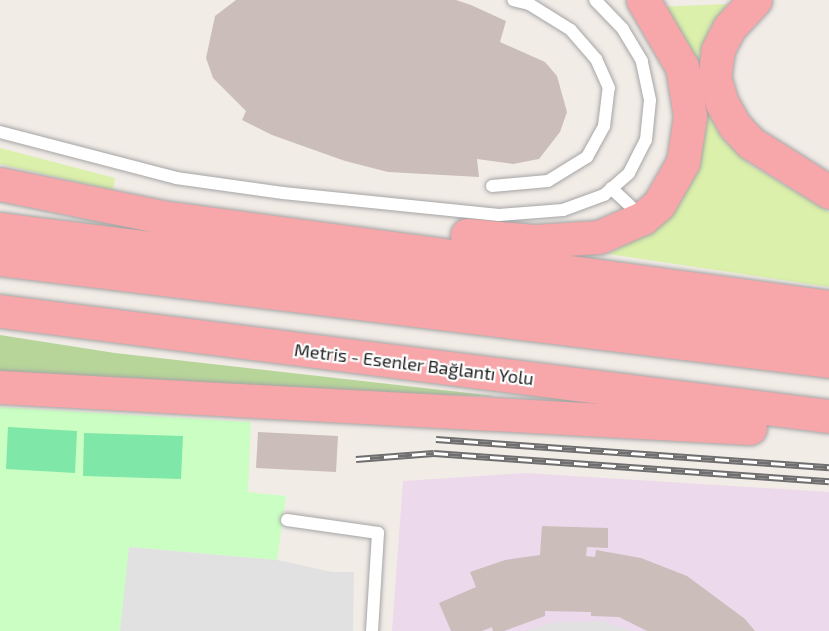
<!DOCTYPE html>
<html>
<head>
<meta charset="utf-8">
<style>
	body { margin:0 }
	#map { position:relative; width:829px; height:631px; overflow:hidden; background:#f2ece7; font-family:"Exo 2",sans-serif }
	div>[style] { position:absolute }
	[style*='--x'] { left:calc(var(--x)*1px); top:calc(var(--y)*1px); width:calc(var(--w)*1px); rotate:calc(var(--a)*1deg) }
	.industrial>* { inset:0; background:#ecd9ec }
	.grass>* { inset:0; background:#dbf0aa }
	.forest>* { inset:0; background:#b7d599 }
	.park>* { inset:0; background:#cafec3 }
	.pitch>* { inset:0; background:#7fe8a9 }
	.parking>* { inset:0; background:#e1e1e1 }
	.building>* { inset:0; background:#cbbdba }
	.roads { filter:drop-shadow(0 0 2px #a5a5a5) drop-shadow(0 0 2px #a5a5a5) }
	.service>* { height:12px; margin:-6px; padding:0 6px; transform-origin:6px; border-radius:6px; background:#fff }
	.trunk>* { height:33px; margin:-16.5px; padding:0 16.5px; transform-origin:16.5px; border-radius:16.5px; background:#f7a6a9 }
	.rail>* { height:7px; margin-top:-3.5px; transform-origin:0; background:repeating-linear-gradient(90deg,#fff 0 14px,#6f6f6f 0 28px); box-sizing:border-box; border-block:2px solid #6f6f6f }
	span { translate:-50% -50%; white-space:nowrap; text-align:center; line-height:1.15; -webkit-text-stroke:4.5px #fff; paint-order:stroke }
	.street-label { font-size:18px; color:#212121 }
</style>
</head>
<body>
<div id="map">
	<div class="industrial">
		<i style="clip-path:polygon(526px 473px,829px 492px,829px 631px,392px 631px,403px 481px)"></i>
	</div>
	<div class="grass">
		<i style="clip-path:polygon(727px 4px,710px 28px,697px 62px,656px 7px)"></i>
		<i style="clip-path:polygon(706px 110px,721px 137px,749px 164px,829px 212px,829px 287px,608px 254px,648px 233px,701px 111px)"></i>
		<i style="clip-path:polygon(0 148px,115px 178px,113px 190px,0 164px)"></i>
	</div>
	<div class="forest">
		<i style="clip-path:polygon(0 335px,115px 353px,495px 396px,258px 392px,0 375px)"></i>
	</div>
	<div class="park">
		<i style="clip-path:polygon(0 407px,251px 422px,248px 492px,286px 496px,277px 560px,130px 547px,120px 631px,0 631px)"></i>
	</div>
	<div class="pitch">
		<i style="clip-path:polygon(8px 427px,77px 431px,75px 473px,6px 469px)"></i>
		<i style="clip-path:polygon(84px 433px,183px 436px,181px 479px,83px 476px)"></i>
	</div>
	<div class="parking">
		<i style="clip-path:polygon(129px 547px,277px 560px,332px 572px,354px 572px,353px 631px,120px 631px)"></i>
		<i style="clip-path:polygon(601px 621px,632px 631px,525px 631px,552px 623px)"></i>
	</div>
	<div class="building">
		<i style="clip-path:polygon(236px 0,456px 0,471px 5px,506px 21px,500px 42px,545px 62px,557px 76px,567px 112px,560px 132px,539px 159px,513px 164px,477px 159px,479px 177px,388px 172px,345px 161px,272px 135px,242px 120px,246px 111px,213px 78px,206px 58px,215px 16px)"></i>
		<i style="clip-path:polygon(258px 432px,338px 436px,336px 472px,256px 468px)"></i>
		<i style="clip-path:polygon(542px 526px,608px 528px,608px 548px,587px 547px,586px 556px,595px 557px,596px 550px,641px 558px,687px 576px,745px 619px,755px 631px,647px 631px,619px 617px,591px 616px,591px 612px,545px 611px,545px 616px,504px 631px,493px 631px,492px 627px,482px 631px,451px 631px,439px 603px,476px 587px,470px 572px,505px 560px,540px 555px)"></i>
	</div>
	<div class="roads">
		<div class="service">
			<i style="--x:0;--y:132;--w:182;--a:14.6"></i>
			<i style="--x:176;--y:178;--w:108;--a:8"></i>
			<i style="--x:283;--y:193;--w:217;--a:5.8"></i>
			<i style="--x:499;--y:215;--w:64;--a:-4.5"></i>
			<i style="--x:563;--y:210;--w:44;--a:-20.1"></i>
			<i style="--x:604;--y:195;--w:33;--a:-41"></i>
			<i style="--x:629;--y:173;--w:37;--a:-63"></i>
			<i style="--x:646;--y:140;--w:40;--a:-84.3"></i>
			<i style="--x:650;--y:100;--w:40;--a:-102"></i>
			<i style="--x:642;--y:61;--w:37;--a:-121"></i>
			<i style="--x:623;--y:29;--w:40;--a:-134"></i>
			<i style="--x:492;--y:186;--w:56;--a:-5.1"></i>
			<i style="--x:548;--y:181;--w:46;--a:-31.6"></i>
			<i style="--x:587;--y:157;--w:35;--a:-61"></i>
			<i style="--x:604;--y:126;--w:38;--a:-83"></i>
			<i style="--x:609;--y:88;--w:32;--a:-114"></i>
			<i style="--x:596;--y:59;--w:38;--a:-131"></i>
			<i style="--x:571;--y:30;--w:49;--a:-148.2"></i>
			<i style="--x:529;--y:4;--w:16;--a:-166"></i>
			<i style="--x:611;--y:188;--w:41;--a:43"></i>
			<i style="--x:287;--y:520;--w:92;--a:8.1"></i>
			<i style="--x:378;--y:533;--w:98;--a:93.5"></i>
		</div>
		<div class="trunk">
			<i style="--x:755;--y:0;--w:38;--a:133"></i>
			<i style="--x:729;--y:28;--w:25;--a:117"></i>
			<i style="--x:718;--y:50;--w:27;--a:98"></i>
			<i style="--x:714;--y:77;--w:27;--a:73"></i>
			<i style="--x:722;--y:103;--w:25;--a:61"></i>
			<i style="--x:734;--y:125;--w:25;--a:47"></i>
			<i style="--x:751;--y:143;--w:92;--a:32.1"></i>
			<i style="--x:0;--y:184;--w:165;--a:11.5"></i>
			<i style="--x:162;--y:217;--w:673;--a:7.68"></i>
			<i style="--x:0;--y:229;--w:835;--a:7.15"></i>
			<i style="--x:467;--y:235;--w:67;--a:5.1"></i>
			<i style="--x:534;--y:241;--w:65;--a:-3.5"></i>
			<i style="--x:599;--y:237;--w:48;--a:-23.4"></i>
			<i style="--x:643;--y:218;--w:21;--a:-41"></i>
			<i style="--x:659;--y:204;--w:48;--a:-60.3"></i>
			<i style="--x:683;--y:162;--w:47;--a:-81.3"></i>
			<i style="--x:690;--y:116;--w:50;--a:-99.3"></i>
			<i style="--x:682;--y:67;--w:78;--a:-120.2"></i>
			<i style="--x:0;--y:259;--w:835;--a:7.01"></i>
			<i style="--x:0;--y:311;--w:836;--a:7.22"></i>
			<i style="--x:0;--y:387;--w:751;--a:3.13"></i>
		</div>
	</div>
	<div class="rail">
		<i style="--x:436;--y:439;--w:394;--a:4.1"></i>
		<i style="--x:356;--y:459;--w:78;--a:-4.4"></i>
		<i style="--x:434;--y:453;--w:396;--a:4.1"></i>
	</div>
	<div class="street-label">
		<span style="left:414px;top:364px;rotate:7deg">Metris - Esenler Bağlantı Yolu</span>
	</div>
</div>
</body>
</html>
